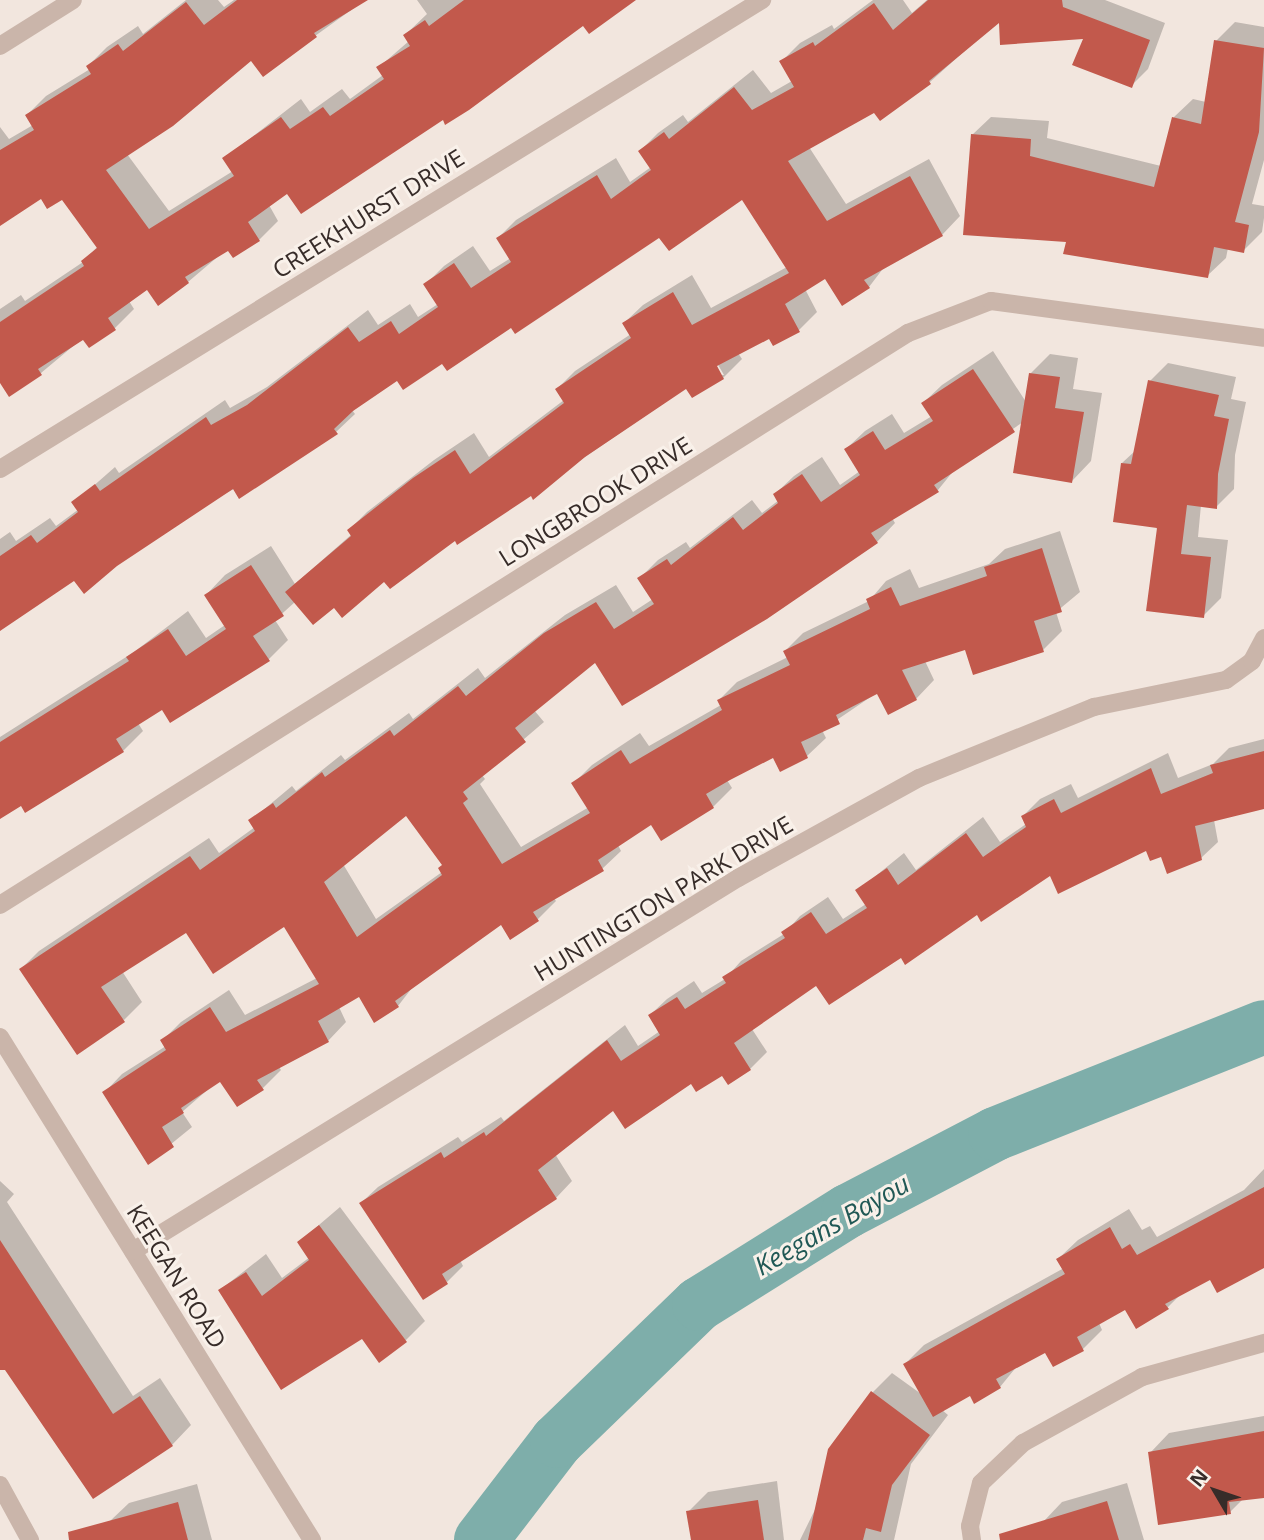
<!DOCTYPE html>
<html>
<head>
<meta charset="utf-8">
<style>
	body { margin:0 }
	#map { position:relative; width:1264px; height:1540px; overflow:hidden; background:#f2e6de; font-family:"Open Sans",sans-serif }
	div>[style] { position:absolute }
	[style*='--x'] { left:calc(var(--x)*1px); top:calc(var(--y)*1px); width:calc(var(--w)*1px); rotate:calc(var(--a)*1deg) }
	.shadow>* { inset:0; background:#0003 }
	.river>* { height:54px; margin:-27px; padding:0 27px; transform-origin:27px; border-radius:27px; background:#7eaeaa }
	.building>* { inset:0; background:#c2594c }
	.minor>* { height:18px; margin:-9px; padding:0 9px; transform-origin:9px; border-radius:9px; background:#cab5aa }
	span { translate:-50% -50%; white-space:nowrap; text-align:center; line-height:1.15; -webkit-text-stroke:6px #f9f1ea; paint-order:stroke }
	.street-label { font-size:24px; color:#372c29 }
	.water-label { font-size:26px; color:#205855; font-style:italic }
	.north { position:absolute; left:1180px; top:1456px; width:70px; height:70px; -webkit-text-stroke:5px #f9f1ea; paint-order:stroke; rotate:309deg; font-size:19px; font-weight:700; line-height:28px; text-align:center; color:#372c29 }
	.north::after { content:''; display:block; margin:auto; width:24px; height:32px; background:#372c29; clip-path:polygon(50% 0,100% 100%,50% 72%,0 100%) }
</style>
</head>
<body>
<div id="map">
	<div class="shadow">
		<i style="clip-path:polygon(186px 0,218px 0,224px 7px,234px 0,365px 0,315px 36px,252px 58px,127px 154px,169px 211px,233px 171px,225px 158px,301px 99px,310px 112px,342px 89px,350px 99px,383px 75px,379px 67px,409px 41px,405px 35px,427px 14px,417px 0,629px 0,583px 23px,443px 118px,288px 191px,269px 205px,278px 221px,259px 240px,233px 256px,228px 248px,188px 282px,147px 288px,129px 301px,134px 309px,115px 328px,84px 337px,41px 373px,0 383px,0 309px,21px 295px,25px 301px,83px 262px,98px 246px,63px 197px,41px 196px,0 224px,0 127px,9px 139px,33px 125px,27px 115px,46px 96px,90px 69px,88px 66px,107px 47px,138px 26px,143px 34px)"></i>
		<i style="clip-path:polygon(evenodd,873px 0,903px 0,912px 13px,927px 0,1105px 0,1165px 23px,1148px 69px,1131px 86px,1085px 37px,1000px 19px,930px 82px,880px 118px,874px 110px,809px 147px,846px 204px,929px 159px,960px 216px,942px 235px,885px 266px,869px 287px,826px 276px,805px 289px,817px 312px,799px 330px,770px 337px,738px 353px,742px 359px,723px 378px,687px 387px,531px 494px,455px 539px,334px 605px,295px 602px,275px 620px,288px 640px,269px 659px,162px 708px,138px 723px,143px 731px,123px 751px,26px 811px,21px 803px,0 817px,0 737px,134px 652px,188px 611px,206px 638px,225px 625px,206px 595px,225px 575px,271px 546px,295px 584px,352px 534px,349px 530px,367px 512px,434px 460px,474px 433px,489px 457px,564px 400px,557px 389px,575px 371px,631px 334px,624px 323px,643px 305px,692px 275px,711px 308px,787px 267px,743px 197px,660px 235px,512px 326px,443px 362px,398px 379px,352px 410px,355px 414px,336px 432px,74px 578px,0 630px,0 539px,10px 532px,16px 541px,50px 518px,56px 526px,79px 509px,74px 503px,115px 467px,119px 473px,225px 400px,230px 408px,267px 387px,368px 310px,378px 325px,410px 304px,418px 317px,438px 304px,425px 285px,444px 266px,473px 246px,490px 271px,511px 258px,498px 238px,516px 220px,616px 158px,630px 182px,651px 167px,640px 151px,658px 133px,683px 115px,688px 122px,753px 70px,771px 93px,792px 81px,781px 62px,800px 43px,832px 25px,834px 29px,873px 0,714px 358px,724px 375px,720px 375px,714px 358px)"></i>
		<i style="clip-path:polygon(1235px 22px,1264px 27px,1264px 160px,1252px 204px,1264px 206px,1264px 218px,1262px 232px,1243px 251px,1228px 248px,1226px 258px,1207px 276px,1068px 241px,972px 135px,991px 117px,1049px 121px,1047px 138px,1161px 166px,1174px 117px,1193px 99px,1206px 102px,1216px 41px)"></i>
		<i style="clip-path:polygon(evenodd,993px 351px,1026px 402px,1030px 374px,1050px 354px,1078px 358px,1073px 389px,1102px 393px,1091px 461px,1072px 481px,1023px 422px,955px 469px,938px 490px,892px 518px,895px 523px,877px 542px,596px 661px,534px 710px,544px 722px,482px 775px,485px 779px,480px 784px,521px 847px,589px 807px,573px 784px,592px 765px,640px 733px,649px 746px,721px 705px,719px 700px,737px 682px,788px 657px,785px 651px,803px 633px,869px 601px,886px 581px,910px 569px,919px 588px,989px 564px,1005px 549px,1060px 531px,1080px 592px,1056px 612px,1062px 631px,1043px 650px,966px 648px,925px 661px,934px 680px,916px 699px,878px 692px,822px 730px,826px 738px,807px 756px,781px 769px,774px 756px,727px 780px,732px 788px,713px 807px,651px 823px,618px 845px,621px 851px,602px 869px,554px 898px,556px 901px,537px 920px,501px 922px,415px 984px,398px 1006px,359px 995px,339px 1007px,346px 1022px,328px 1041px,279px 1067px,281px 1070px,263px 1088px,220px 1079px,182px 1112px,192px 1127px,149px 1162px,104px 1093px,122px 1074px,166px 1046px,162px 1041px,181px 1022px,229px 990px,245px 1015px,317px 978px,285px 925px,186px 930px,122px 971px,142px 1002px,124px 1020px,21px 969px,39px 951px,209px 838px,219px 853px,255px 827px,250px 821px,292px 786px,296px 791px,341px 755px,345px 760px,409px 713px,413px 719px,478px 668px,485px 678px,565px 615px,616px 585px,633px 612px,653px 599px,640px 578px,658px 560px,686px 542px,690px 548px,752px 500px,762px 513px,779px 500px,775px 494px,794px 476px,822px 457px,840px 485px,860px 471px,846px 449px,865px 431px,892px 414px,904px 433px,932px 416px,923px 403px,942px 385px,993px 351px,406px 814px,444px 864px,442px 872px,376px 919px,343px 864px,406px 814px)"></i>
		<i style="clip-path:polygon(1168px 363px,1236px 377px,1231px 399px,1246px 402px,1235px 455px,1234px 489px,1216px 507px,1201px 505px,1198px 537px,1228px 540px,1221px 598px,1203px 616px,1122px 463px,1136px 450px,1150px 381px)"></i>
		<i style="clip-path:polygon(1264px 739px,1264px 807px,1214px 820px,1218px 842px,1201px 858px,1147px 849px,1050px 873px,901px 955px,817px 984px,752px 1029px,767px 1052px,750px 1069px,728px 1083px,722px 1073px,614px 1108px,555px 1154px,572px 1181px,556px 1198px,460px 1260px,463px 1266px,447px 1282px,361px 1203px,378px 1187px,458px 1137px,462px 1142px,501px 1117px,504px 1121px,625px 1025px,638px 1046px,660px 1031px,650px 1015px,667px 999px,694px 981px,702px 993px,725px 979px,741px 961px,784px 934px,800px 916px,828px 897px,843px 919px,866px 904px,857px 891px,904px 853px,916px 870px,983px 817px,1000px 842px,1026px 824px,1023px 816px,1040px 799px,1071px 784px,1078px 798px,1168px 753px,1178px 778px,1213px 764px,1229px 748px)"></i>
		<i style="clip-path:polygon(1264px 1169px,1264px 1267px,1211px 1278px,1182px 1293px,1167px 1308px,1125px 1307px,1099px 1323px,1102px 1330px,1083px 1349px,1046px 1350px,1018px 1365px,1000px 1387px,970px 1394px,942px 1410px,948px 1415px,911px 1464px,894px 1540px,800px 1540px,873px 1392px,892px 1373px,924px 1396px,905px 1364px,924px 1345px,1064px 1268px,1058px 1259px,1078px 1240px,1129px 1209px,1142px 1230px,1150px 1226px,1157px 1237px,1244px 1190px)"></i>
		<i style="clip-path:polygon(0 1181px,14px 1194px,7px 1202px,133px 1396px,160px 1378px,191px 1425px,172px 1445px,94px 1497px,0 1354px)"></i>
		<i style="clip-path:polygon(340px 1207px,425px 1321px,406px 1340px,362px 1337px,220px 1290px,266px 1254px,282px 1278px,310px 1257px,299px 1242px)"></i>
		<i style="clip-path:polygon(1264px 1416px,1264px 1496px,1244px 1498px,1230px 1512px,1150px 1453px,1169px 1433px)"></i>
		<i style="clip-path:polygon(777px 1481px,784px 1540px,692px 1540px,688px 1512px,708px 1492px)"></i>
		<i style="clip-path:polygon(1127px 1483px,1144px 1540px,1043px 1540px,1043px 1522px,1062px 1502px)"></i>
		<i style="clip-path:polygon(197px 1484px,212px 1540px,114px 1540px,109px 1522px,129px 1503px)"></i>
	</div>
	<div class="river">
		<i style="--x:481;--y:1540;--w:125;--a:-52.5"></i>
		<i style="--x:557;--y:1441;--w:197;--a:-44"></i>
		<i style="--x:699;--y:1304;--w:176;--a:-32"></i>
		<i style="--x:848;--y:1211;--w:166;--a:-27.6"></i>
		<i style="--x:995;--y:1134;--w:289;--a:-21.7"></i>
	</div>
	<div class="building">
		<i style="clip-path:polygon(237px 0,368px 0,314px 33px,317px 37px,263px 77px,251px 61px,173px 126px,106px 170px,149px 229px,234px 176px,222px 158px,281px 117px,290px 129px,323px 107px,330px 116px,384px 79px,376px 67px,410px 46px,403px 35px,425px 20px,429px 26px,464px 0,636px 0,589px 34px,583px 26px,469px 110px,445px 125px,443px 120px,301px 214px,287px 194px,248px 222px,260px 241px,233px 258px,228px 251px,185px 277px,189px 283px,158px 306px,147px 290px,108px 318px,116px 330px,89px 348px,83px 340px,38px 369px,42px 375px,9px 397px,0 383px,0 322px,84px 266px,81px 261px,97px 248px,62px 200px,47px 209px,41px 199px,0 226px,0 150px,34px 130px,25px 115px,91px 74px,86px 66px,118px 44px,123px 51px,186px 2px,204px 25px)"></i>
		<i style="clip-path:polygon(928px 0,1062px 0,1063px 7px,1150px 40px,1132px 88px,1072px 65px,1083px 39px,1000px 45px,999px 23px,929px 81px,931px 84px,880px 121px,874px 113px,788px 161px,827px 221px,910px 176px,943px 236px,864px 280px,870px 288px,842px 306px,825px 279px,785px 304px,800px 332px,773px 346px,769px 339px,717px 366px,724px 379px,692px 398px,686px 389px,585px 457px,533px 500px,531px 496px,457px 545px,455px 541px,390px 589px,384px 582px,342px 618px,334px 608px,313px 625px,285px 592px,351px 536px,347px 530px,413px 478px,455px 450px,470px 474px,564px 403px,555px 389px,631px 338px,622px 323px,673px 292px,692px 325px,789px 273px,742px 200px,669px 251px,659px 238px,515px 334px,511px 328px,447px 371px,442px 364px,403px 390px,397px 381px,353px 411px,334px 429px,338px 434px,239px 499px,233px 489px,117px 566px,84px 594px,74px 581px,0 631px,0 556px,31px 535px,37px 543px,78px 512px,71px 502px,95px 484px,100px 491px,206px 417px,211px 425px,247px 405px,348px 327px,359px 342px,391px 321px,399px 334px,438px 307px,423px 284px,454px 263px,471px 288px,511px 262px,496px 238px,597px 175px,611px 199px,651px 170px,638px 151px,664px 132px,669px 139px,734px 87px,752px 110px,794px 87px,779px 61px,813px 42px,815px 46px,874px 3px,893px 30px)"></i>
		<i style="clip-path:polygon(1214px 40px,1264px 48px,1259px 132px,1235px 222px,1249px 225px,1244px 253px,1214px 247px,1208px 278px,1063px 254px,1066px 242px,963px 235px,971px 134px,1031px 139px,1030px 156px,1154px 187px,1172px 117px,1201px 124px)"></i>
		<i style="clip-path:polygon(evenodd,973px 369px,1015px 432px,934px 485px,939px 492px,871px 533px,878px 543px,767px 619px,622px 706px,595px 663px,515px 728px,526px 742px,463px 792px,468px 799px,463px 803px,502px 864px,590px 813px,571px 783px,621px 750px,630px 764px,722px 710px,717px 700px,790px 665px,783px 651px,870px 609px,866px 599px,891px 587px,900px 606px,987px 576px,984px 567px,1042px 548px,1062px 612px,1034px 621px,1044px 652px,973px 675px,965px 650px,902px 670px,917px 700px,888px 715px,877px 694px,836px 715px,840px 724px,801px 742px,808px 758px,780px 772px,773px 758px,730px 780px,706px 794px,714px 808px,661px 841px,651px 825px,598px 860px,604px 871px,533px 912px,539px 921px,510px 940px,501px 925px,395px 1001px,399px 1007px,374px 1023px,359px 997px,318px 1021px,329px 1042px,257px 1080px,264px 1090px,237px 1107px,220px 1082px,181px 1108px,184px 1113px,162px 1127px,174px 1147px,148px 1165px,102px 1092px,166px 1050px,160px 1040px,210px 1007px,226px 1032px,319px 984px,284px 927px,213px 974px,186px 933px,101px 987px,125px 1022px,77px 1055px,19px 969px,190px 856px,200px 870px,255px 831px,248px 820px,273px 803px,276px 808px,322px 772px,325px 777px,390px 730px,394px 736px,458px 686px,466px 696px,544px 633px,596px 602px,614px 629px,654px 604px,637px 578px,667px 559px,671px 565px,733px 517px,743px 530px,778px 503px,773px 494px,802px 474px,821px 502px,860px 475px,844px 449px,873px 431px,885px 450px,933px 421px,921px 403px,973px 369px,406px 816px,442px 865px,438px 868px,442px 875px,357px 937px,324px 882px,406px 816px)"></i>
		<i style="clip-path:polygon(1029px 373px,1060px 377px,1055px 408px,1084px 412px,1072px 483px,1013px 473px)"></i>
		<i style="clip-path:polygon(1148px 380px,1219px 395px,1214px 416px,1229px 419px,1218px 474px,1217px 509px,1187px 505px,1181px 554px,1211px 557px,1204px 618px,1146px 611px,1157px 528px,1113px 522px,1121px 463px,1131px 464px)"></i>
		<i style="clip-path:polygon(251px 565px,284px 616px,253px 636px,270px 661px,170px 723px,162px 710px,116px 739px,124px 752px,25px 813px,21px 806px,0 819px,0 742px,129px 661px,126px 657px,168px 629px,186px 656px,226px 629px,204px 595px)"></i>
		<i style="clip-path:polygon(1264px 751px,1264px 809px,1195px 826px,1202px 860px,1167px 874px,1161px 857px,1150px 861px,1146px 851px,1058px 894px,1050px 876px,981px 922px,977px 915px,905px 965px,901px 958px,829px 1005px,816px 986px,734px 1043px,751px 1070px,728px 1085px,722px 1076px,696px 1092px,691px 1084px,625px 1129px,613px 1111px,538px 1170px,557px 1199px,442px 1274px,448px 1284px,423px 1300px,359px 1203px,441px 1152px,444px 1158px,484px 1132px,486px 1136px,607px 1040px,621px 1061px,660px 1035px,648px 1015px,677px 997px,685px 1009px,726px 983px,722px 977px,785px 938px,781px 932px,811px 912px,826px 934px,867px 908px,855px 890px,887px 868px,898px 885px,966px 833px,983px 857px,1026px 827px,1021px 816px,1054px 799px,1061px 813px,1151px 768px,1161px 794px,1213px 773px,1210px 765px)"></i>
		<i style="clip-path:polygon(1264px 1187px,1264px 1268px,1217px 1293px,1210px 1280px,1165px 1304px,1169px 1309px,1136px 1329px,1125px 1310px,1077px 1337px,1084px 1351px,1053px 1367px,1045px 1353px,996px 1379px,1001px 1388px,974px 1404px,970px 1396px,933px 1417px,903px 1364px,1065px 1274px,1056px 1259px,1110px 1227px,1122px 1249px,1130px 1244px,1137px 1255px)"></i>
		<i style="clip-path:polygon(319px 1225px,407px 1342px,379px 1363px,362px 1339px,281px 1390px,218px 1290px,246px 1272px,262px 1296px,309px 1260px,297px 1242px)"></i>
		<i style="clip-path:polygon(0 1240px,113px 1414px,140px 1396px,173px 1446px,93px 1499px,5px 1370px,0 1370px)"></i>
		<i style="clip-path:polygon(871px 1391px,930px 1435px,892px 1485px,881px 1532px,866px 1528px,863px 1540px,808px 1540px,828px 1449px)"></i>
		<i style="clip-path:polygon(1264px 1431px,1264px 1498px,1229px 1502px,1231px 1514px,1158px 1525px,1148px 1452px)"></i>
		<i style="clip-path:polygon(758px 1500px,764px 1540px,691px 1540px,686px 1511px)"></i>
		<i style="clip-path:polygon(1107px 1501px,1119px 1540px,1000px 1540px,999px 1534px)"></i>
		<i style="clip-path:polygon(178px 1502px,188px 1540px,69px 1540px,68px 1532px)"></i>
	</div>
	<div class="minor">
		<i style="--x:0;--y:46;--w:86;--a:-32.2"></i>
		<i style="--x:0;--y:469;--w:895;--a:-31.61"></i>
		<i style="--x:0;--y:905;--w:1073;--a:-32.21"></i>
		<i style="--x:908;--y:333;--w:89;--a:-21.1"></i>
		<i style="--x:991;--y:301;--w:275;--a:7.7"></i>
		<i style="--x:0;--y:1037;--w:592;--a:58.19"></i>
		<i style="--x:133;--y:1251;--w:711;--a:-31.66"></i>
		<i style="--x:738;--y:878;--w:207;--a:-28.9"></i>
		<i style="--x:919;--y:778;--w:189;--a:-22.1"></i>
		<i style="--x:1094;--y:707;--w:135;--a:-11.6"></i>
		<i style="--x:1226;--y:680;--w:32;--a:-36"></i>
		<i style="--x:1252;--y:661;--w:26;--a:-62"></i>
		<i style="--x:0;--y:1485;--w:63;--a:61.4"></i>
		<i style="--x:972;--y:1540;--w:14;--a:-98"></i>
		<i style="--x:970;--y:1526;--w:44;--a:-75.7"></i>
		<i style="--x:981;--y:1483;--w:58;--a:-43.6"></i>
		<i style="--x:1023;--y:1443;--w:136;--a:-29"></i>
		<i style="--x:1142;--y:1377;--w:127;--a:-15.6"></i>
	</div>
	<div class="street-label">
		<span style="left:368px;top:213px;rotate:-32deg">CREEKHURST DRIVE</span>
		<span style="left:595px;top:501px;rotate:-32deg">LONGBROOK DRIVE</span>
		<span style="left:663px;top:898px;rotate:-31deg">HUNTINGTON PARK DRIVE</span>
		<span style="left:177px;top:1276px;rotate:58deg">KEEGAN ROAD</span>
	</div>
	<div class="water-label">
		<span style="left:832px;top:1225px;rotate:-30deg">Keegans Bayou</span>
	</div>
	<div class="north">N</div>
</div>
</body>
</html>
